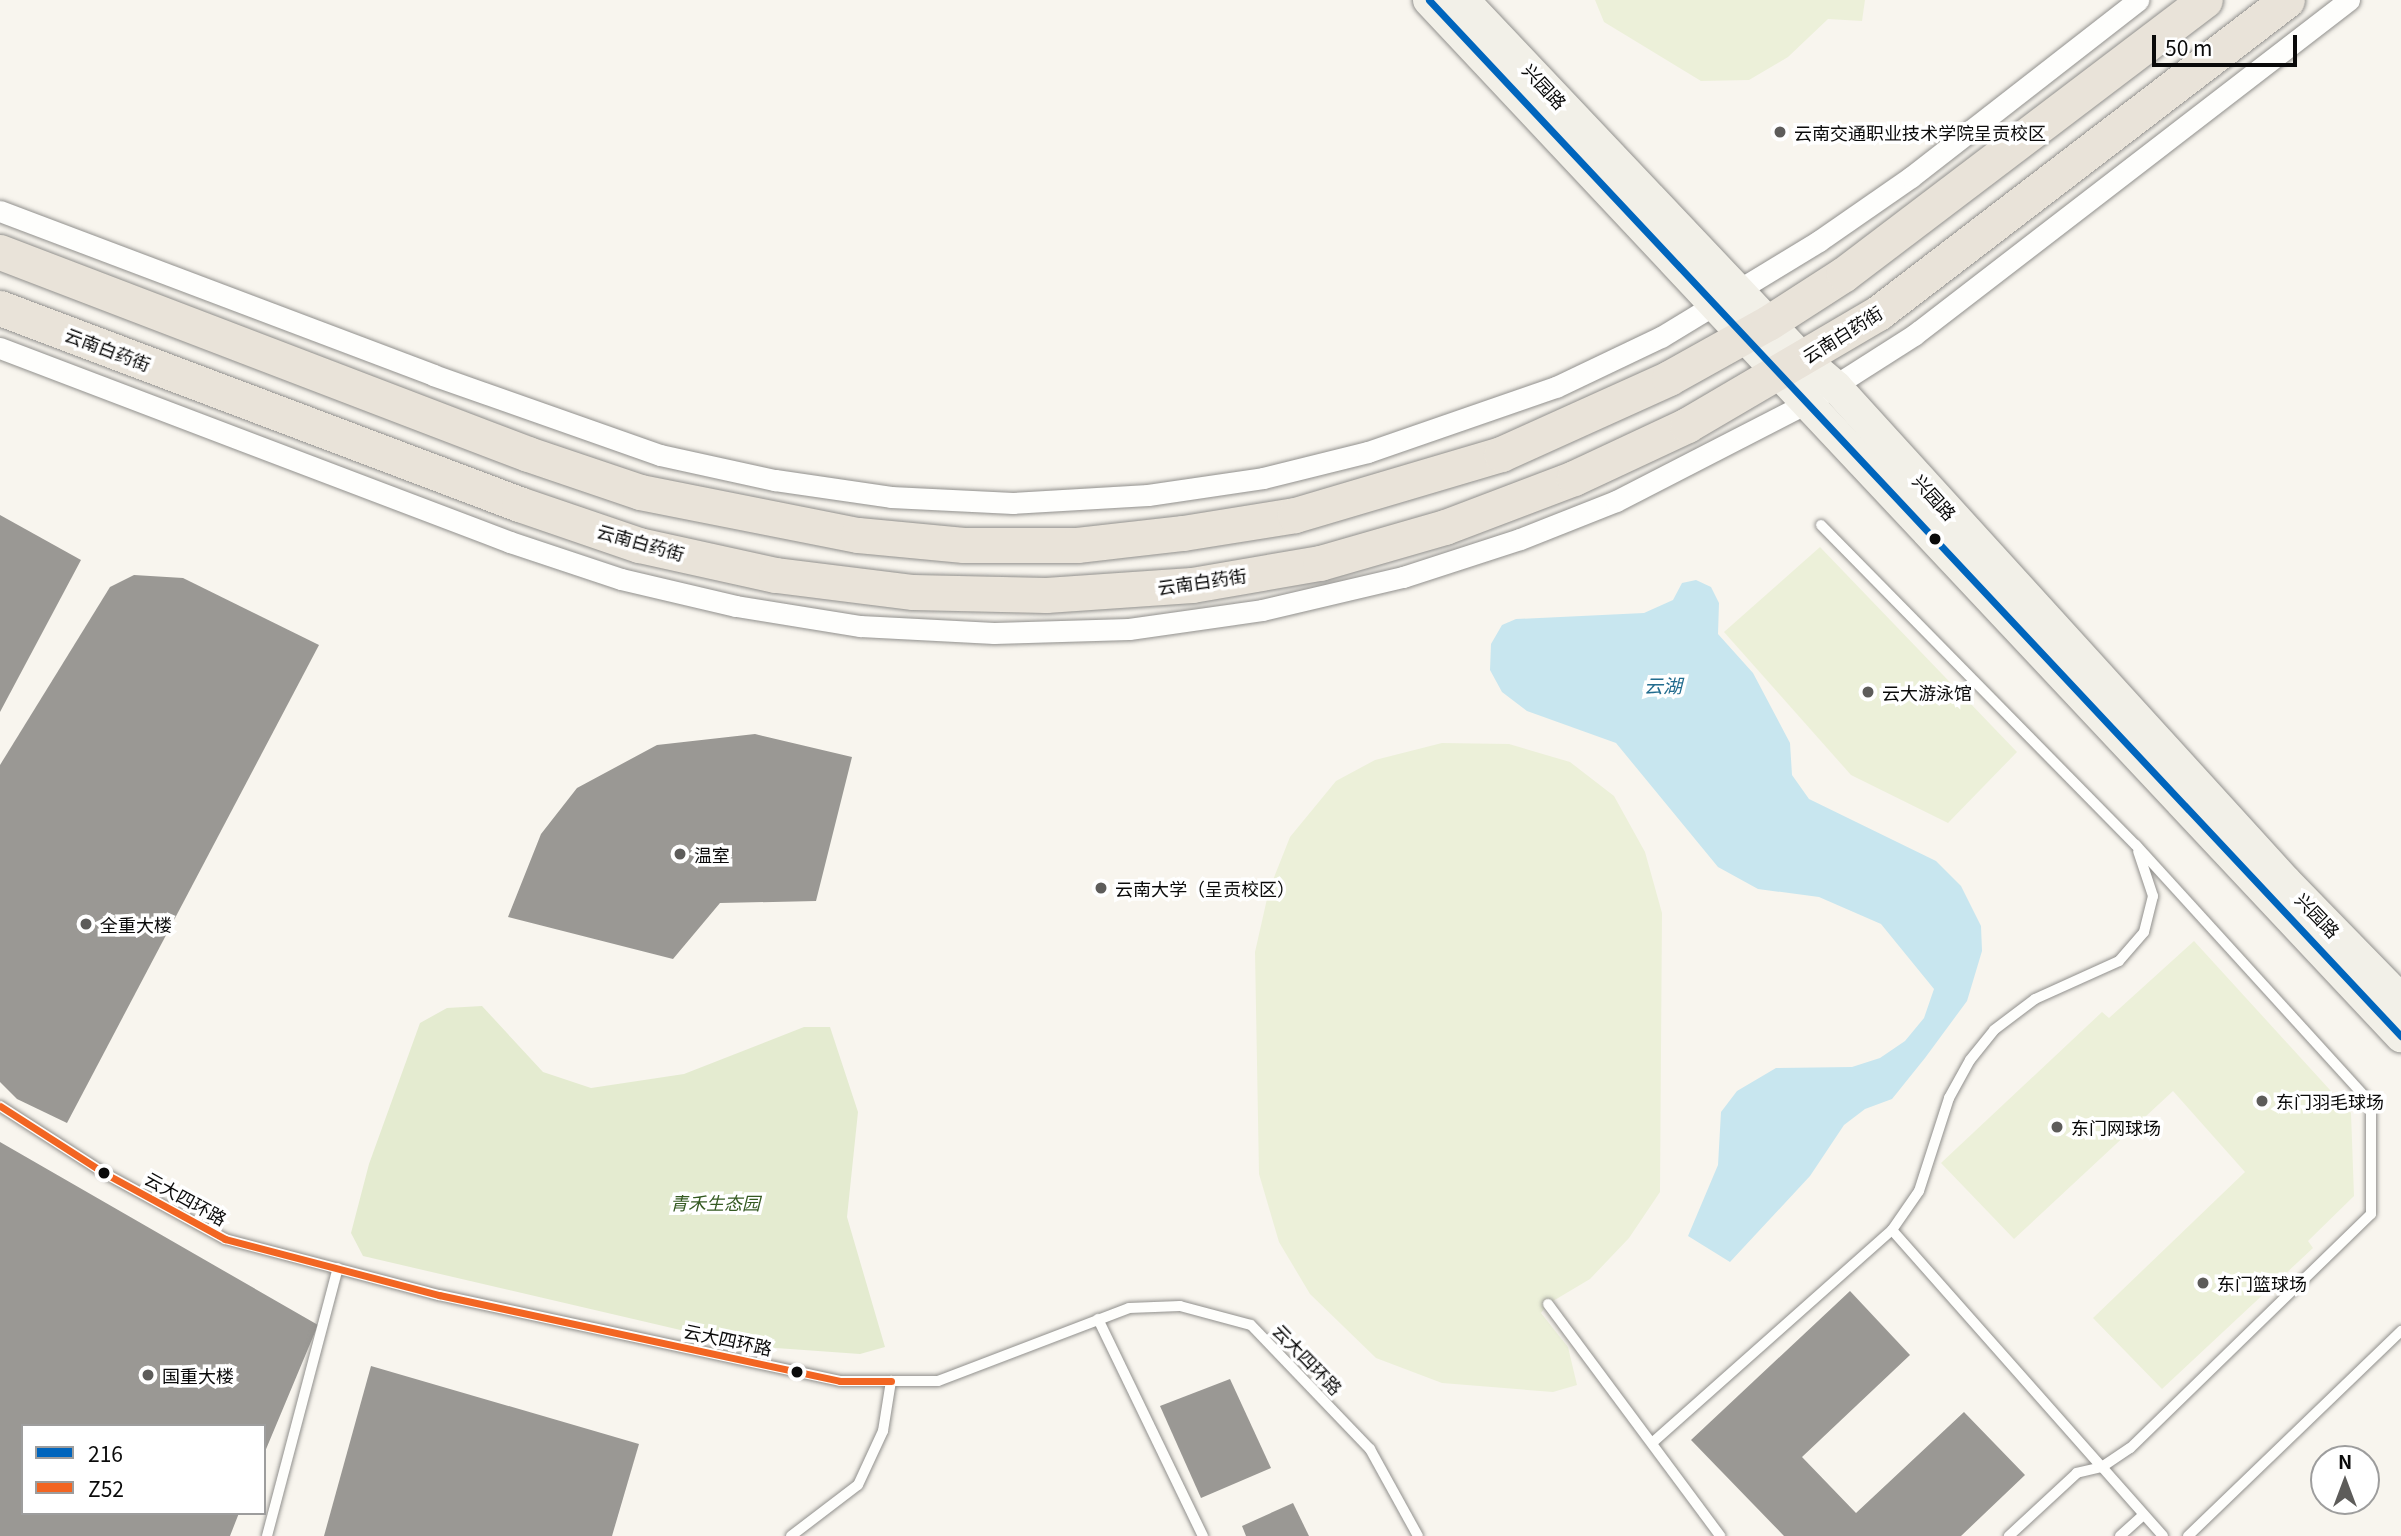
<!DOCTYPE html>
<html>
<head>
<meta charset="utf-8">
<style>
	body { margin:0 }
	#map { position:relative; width:2401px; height:1536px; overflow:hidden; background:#f8f5ee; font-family:Georgia,"Noto Sans SC",serif }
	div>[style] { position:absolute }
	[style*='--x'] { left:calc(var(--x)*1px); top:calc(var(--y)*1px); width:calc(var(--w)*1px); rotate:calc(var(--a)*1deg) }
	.green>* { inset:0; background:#e4ebd0 }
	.pitch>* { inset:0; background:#ecf0d9 }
	.water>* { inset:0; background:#c8e6ef }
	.building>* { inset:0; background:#9a9894 }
	.roads { filter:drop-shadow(0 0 2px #91908d) drop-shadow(0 0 2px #91908d) }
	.lane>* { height:10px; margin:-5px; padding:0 5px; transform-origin:5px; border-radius:5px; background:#fefefc }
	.street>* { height:21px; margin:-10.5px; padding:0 10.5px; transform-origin:10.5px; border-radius:10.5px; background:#fefefc }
	.secondary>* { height:32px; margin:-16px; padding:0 16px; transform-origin:16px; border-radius:16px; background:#f2f0e8 }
	.primary>* { height:35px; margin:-17.5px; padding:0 17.5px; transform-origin:17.5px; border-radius:17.5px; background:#e9e3d9 }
	.bus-1>* { height:7px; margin:-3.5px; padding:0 3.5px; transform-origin:3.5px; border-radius:3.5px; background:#0065bd }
	.bus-2>* { height:7px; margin:-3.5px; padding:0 3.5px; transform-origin:3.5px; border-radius:3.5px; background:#f26522 }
	.dots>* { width:19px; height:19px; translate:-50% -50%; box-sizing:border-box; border:4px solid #fff; border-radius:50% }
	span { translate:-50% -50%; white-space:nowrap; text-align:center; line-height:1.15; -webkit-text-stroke:7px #fff; paint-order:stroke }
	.street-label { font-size:18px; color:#0a0a0a }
	.poi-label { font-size:18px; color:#0a0a0a }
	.left { translate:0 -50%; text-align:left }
	.park-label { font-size:18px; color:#355a22; font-style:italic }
	.water-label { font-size:19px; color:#226c8e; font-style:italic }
	.legend { position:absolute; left:21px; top:1424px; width:245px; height:91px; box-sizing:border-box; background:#fff; border:2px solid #9d9d9d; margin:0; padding:9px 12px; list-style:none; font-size:21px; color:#0a0a0a }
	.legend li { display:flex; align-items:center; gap:14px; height:35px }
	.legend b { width:35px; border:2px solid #9d9d9d }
	.north { position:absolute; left:2310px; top:1445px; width:70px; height:70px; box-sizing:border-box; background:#fff; border:2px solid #9d9d9d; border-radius:50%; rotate:0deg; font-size:19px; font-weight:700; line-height:28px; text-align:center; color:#0a0a0a }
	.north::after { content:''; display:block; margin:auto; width:24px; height:32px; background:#5d5c5a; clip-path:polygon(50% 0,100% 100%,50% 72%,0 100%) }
	.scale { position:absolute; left:2152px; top:35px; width:145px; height:32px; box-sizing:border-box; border:4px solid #0a0a0a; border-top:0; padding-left:9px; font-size:21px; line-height:24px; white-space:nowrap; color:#0a0a0a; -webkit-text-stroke:5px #fff; paint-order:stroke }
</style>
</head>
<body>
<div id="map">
	<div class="green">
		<i style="clip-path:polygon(482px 1006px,543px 1072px,591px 1088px,684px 1074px,804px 1027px,830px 1027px,858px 1112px,847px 1217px,885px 1347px,860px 1354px,749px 1346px,363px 1256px,351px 1233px,369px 1164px,420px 1023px,447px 1008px)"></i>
	</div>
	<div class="pitch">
		<i style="clip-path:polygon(1595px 0,1865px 0,1862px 21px,1828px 19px,1788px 57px,1749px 80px,1701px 81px,1604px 22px)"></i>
		<i style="clip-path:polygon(1820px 547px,2017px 752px,1948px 823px,1851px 775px,1724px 632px)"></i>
		<i style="clip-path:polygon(1442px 743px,1509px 744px,1570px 762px,1614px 796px,1645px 852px,1662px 913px,1660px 1192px,1629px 1238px,1590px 1279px,1548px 1304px,1541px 1313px,1568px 1347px,1577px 1385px,1553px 1392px,1442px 1383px,1376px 1358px,1310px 1294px,1279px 1242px,1259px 1174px,1255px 952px,1269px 890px,1290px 837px,1336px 781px,1375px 760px)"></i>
		<i style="clip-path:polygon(2194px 941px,2351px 1113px,2354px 1196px,2308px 1241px,2313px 1248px,2162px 1389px,2093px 1318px,2245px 1172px,2173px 1091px,2014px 1239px,1941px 1163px,2102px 1012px,2109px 1018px)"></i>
	</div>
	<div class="water">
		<i style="clip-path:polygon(1696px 580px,1711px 587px,1719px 603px,1718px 634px,1753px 673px,1790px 743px,1792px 775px,1809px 799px,1936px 861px,1961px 886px,1981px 926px,1982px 951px,1967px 1001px,1925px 1058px,1892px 1099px,1865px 1109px,1844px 1125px,1810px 1176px,1730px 1262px,1688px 1236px,1718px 1165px,1721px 1112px,1737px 1091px,1776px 1068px,1852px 1067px,1880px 1058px,1905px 1041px,1924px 1018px,1934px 989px,1881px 924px,1819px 897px,1758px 889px,1718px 867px,1616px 743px,1527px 711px,1502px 692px,1490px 670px,1491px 644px,1502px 625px,1516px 619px,1644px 613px,1673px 600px,1682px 583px)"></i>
	</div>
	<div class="building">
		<i style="clip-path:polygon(0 515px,81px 560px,0 712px)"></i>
		<i style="clip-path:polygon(134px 575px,183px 578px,319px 645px,67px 1123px,17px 1099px,0 1082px,0 765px,110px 587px)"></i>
		<i style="clip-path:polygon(755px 734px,852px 757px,816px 901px,720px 903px,673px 959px,508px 917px,541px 834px,577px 788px,657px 745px)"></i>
		<i style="clip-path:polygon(0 1142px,318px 1325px,264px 1454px,264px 1426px,23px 1426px,23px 1513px,239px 1513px,230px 1536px,0 1536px)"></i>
		<i style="clip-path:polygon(1850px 1291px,1910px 1355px,1802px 1457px,1856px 1513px,1964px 1412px,2025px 1475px,1961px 1536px,1784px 1536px,1691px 1440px)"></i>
		<i style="clip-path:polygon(371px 1366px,639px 1444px,612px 1536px,324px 1536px)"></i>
		<i style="clip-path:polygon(1230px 1379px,1271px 1468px,1201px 1498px,1160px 1406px)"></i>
		<i style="clip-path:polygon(1293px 1503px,1309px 1536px,1246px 1536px,1242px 1526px)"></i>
	</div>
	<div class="roads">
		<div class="lane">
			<i style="--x:1821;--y:525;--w:449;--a:45.5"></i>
			<i style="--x:2136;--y:845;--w:349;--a:47.7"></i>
			<i style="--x:2371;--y:1103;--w:111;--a:90"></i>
			<i style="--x:2371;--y:1214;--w:336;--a:135.8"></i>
			<i style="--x:2130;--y:1448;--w:34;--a:146"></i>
			<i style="--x:2102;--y:1467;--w:92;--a:48.5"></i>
			<i style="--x:0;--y:1106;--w:126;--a:32.7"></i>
			<i style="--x:106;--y:1174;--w:136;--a:28.6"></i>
			<i style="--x:225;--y:1239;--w:221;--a:14.7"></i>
			<i style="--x:439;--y:1295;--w:410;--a:12.1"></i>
			<i style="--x:840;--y:1381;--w:98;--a:0"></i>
			<i style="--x:938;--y:1381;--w:204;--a:-20.9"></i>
			<i style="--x:1129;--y:1308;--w:51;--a:-2.2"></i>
			<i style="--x:1180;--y:1306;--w:73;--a:15"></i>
			<i style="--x:1251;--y:1325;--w:172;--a:46.2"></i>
			<i style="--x:1370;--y:1449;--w:99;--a:61.1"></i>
			<i style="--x:1892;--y:1230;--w:47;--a:-55.3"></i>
			<i style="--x:1919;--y:1191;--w:98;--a:-72.1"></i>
			<i style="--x:1949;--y:1098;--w:43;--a:-61.1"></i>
			<i style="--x:1970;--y:1060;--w:38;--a:-51"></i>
			<i style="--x:1994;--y:1030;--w:51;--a:-37.1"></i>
			<i style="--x:2035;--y:999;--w:92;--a:-24.3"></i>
			<i style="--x:2119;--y:961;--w:38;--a:-49"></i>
			<i style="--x:2144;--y:932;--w:37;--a:-76"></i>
			<i style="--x:2153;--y:896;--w:47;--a:-108.4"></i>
			<i style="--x:1548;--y:1304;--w:289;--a:53.4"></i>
			<i style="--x:1098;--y:1319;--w:241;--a:64.2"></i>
			<i style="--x:1652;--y:1443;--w:321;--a:-41.6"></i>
			<i style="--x:1892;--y:1230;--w:317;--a:48.5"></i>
			<i style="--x:2102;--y:1467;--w:26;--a:167"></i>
			<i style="--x:2077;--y:1473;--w:93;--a:137.2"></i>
			<i style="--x:267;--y:1536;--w:277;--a:-75.2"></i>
			<i style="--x:791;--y:1536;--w:84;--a:-37.3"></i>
			<i style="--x:858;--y:1485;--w:60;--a:-65.2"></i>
			<i style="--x:883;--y:1431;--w:51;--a:-80.9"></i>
			<i style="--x:2120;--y:1536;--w:31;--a:-42"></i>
			<i style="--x:2188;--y:1536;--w:296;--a:-43.9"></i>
		</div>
		<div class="street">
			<i style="--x:0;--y:211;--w:463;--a:20.7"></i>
			<i style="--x:433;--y:375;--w:241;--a:19.4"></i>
			<i style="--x:660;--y:455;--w:118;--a:12.3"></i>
			<i style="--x:775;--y:480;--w:117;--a:8.3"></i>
			<i style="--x:891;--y:497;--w:122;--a:2.8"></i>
			<i style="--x:1013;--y:503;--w:135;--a:-3.4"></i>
			<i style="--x:1148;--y:495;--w:116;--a:-8.4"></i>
			<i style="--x:1263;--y:478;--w:108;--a:-13.9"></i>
			<i style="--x:1368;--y:452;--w:199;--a:-19.1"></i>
			<i style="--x:1556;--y:387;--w:116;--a:-25.5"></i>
			<i style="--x:1661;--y:337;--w:185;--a:-31.3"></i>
			<i style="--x:1819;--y:241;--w:112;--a:-34.8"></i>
			<i style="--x:1911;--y:177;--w:288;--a:-37.9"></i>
			<i style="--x:0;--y:348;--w:546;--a:20.83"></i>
			<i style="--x:510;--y:542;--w:117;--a:18.4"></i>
			<i style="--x:621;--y:579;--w:118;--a:13.2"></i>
			<i style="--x:736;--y:606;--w:126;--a:9.2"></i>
			<i style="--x:860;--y:626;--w:134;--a:3"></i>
			<i style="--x:994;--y:633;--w:135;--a:-1.7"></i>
			<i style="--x:1129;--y:629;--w:134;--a:-8.1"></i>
			<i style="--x:1262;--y:610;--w:145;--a:-13.2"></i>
			<i style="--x:1403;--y:577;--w:123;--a:-18"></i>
			<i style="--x:1520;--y:539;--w:103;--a:-21.6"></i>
			<i style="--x:1616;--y:501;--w:217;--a:-27.2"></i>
			<i style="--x:1809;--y:402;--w:125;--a:-32.5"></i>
			<i style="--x:1914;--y:335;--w:549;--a:-37.6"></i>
		</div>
		<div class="secondary">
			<i style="--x:1429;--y:0;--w:1421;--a:46.83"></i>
			<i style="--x:1463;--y:0;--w:494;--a:46.6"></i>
			<i style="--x:1803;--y:359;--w:43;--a:40.3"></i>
			<i style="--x:1836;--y:387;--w:668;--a:47.73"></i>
			<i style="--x:2285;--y:881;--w:166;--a:45.7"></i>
		</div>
		<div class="primary">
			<i style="--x:0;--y:252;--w:565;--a:20.94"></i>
			<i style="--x:528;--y:454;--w:118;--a:18.7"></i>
			<i style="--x:640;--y:492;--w:222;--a:11.2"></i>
			<i style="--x:858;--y:535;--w:106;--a:5.4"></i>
			<i style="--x:964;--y:545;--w:113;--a:0"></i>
			<i style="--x:1077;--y:545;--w:107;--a:-6.5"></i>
			<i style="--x:1183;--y:533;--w:113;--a:-9.1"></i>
			<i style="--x:1295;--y:515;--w:215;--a:-16.5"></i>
			<i style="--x:1501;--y:454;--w:184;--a:-24.3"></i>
			<i style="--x:1669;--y:378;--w:113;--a:-29.1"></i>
			<i style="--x:1768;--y:323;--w:90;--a:-32.8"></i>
			<i style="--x:1844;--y:274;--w:453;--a:-37.2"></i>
			<i style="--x:0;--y:308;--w:555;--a:20.69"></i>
			<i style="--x:519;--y:504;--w:127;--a:18.9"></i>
			<i style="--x:639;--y:545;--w:140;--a:12.4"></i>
			<i style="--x:776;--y:575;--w:138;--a:7.1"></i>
			<i style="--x:913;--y:592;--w:133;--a:1.3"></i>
			<i style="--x:1046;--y:595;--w:146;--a:-3.9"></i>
			<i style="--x:1192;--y:585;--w:130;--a:-9.8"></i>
			<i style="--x:1320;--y:563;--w:130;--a:-16.1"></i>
			<i style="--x:1445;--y:527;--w:138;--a:-20.8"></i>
			<i style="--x:1574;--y:478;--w:125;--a:-25.1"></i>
			<i style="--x:1687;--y:425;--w:221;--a:-30.4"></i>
			<i style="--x:1878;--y:313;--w:515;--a:-37.43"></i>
		</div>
	</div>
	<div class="bus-1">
		<i style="--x:1429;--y:0;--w:1421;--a:46.83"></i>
	</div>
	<div class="bus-2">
		<i style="--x:0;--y:1106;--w:126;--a:32.7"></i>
		<i style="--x:106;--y:1174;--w:136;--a:28.6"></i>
		<i style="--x:225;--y:1239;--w:221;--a:14.7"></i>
		<i style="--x:439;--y:1295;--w:410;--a:12.1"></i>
		<i style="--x:840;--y:1381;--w:51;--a:0"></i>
	</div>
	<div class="dots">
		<i style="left:1780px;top:132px;background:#5d5c5a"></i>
		<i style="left:1935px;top:539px;background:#0a0a0a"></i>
		<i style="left:1868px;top:692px;background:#5d5c5a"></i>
		<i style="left:680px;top:854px;background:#5d5c5a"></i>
		<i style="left:1101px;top:888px;background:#5d5c5a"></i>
		<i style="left:86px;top:924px;background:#5d5c5a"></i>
		<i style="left:2262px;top:1101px;background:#5d5c5a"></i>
		<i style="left:2057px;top:1127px;background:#5d5c5a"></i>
		<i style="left:104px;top:1173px;background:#0a0a0a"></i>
		<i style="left:2203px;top:1283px;background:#5d5c5a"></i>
		<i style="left:797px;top:1372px;background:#0a0a0a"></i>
		<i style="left:148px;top:1375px;background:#5d5c5a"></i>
	</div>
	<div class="street-label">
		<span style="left:1545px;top:86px;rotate:47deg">兴园路</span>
		<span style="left:1842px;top:334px;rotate:-32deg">云南白药街</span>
		<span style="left:108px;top:349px;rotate:21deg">云南白药街</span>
		<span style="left:1935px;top:497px;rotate:48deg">兴园路</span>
		<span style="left:641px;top:542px;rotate:16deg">云南白药街</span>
		<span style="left:1202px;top:581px;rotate:-8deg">云南白药街</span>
		<span style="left:2318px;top:915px;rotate:46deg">兴园路</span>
		<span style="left:186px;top:1198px;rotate:29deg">云大四环路</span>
		<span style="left:728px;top:1339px;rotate:12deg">云大四环路</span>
		<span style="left:1308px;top:1359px;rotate:46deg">云大四环路</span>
	</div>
	<div class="poi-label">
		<span class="left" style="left:1794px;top:132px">云南交通职业技术学院呈贡校区</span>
		<span class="left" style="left:1882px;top:692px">云大游泳馆</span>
		<span class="left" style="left:694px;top:854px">温室</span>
		<span class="left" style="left:1115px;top:888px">云南大学（呈贡校区）</span>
		<span class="left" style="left:100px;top:924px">全重大楼</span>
		<span class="left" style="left:2276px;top:1101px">东门羽毛球场</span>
		<span class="left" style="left:2071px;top:1127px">东门网球场</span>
		<span class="left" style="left:2217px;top:1283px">东门篮球场</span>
		<span class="left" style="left:162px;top:1375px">国重大楼</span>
	</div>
	<div class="park-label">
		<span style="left:715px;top:1202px">青禾生态园</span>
	</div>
	<div class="water-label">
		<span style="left:1663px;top:685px">云湖</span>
	</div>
	<ul class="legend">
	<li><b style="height:9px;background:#0065bd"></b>216</li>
	<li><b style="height:9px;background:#f26522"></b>Z52</li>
	</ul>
	<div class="north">N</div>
	<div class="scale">50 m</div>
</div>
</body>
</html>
